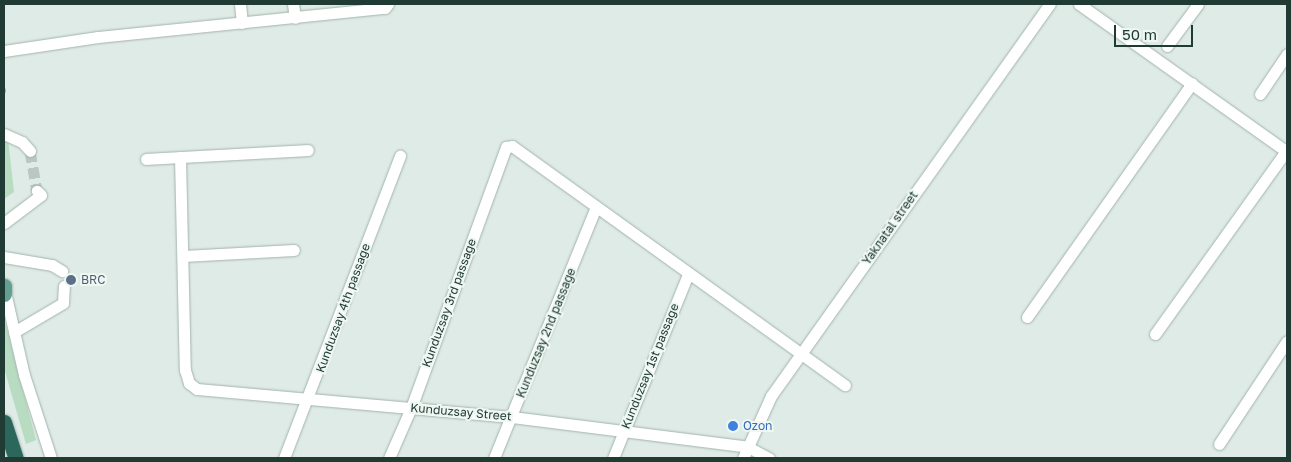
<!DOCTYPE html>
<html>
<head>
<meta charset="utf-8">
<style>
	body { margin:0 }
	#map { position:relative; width:1291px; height:462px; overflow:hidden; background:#dfebe6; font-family:"Golos Text",sans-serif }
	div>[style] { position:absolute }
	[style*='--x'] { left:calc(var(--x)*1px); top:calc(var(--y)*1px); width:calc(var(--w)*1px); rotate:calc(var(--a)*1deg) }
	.green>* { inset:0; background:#b8dcc2 }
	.stream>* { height:3px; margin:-1.5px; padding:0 1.5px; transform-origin:1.5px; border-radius:1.5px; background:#86c3d0 }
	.minor-tunnel>* { height:11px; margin-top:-5.5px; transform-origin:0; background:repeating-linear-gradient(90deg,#b9c8c2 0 11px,transparent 0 16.5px) }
	.roads { filter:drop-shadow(0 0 1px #a2b3ad) drop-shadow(0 0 1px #a2b3ad) }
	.minor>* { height:11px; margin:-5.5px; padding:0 5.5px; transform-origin:5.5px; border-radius:5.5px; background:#fff }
	.major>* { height:15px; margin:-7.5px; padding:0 7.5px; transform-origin:7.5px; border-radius:7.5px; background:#63a092 }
	.highway>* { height:15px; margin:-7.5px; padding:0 7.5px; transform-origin:7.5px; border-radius:7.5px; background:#2c675c }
	.dots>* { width:14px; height:14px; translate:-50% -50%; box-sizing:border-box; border:2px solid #eff7f3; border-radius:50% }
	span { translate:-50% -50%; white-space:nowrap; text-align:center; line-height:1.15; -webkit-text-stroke:4px #eff7f3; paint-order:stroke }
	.street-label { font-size:12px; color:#203b34 }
	.service-label { font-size:12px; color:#4e5e75 }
	.left { translate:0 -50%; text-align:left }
	.shop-label { font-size:12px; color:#366cbe }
	.frame { position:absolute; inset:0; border:5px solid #203b34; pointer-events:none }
	.scale { position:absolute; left:1114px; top:25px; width:79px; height:22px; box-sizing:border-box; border:2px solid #203b34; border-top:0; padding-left:6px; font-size:15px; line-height:18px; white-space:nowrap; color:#203b34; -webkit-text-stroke:4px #eff7f3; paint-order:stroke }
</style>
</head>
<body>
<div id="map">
	<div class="green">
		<i style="clip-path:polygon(4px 138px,8px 139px,14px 192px,4px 199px)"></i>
		<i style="clip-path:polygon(4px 318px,36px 440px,26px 444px,4px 368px)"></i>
	</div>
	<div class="stream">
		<i style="--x:4;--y:89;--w:2;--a:90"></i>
	</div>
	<div class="minor-tunnel">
		<i style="--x:30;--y:151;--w:41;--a:80.1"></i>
	</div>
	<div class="roads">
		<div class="minor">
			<i style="--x:240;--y:4;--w:19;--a:84"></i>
			<i style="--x:293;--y:4;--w:14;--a:82"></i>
			<i style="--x:1079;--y:4;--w:255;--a:35.4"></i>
			<i style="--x:1167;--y:46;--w:52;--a:-53.6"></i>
			<i style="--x:4;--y:51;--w:95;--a:-8.5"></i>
			<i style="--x:98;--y:37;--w:288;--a:-5.8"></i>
			<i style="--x:385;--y:8;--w:5;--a:-53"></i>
			<i style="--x:1260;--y:94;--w:48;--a:-56"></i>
			<i style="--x:4;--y:134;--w:20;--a:24"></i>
			<i style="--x:22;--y:142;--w:12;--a:48"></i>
			<i style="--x:180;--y:157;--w:213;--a:88.7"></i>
			<i style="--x:185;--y:370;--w:14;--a:73"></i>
			<i style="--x:189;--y:383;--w:10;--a:37"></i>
			<i style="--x:197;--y:389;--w:316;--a:5.1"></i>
			<i style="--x:512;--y:417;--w:238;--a:7.2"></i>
			<i style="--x:748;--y:447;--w:24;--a:28"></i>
			<i style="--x:146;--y:159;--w:162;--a:-3.2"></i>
			<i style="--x:4;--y:223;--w:46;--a:-37.1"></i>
			<i style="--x:41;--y:195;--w:6;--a:-135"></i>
			<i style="--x:183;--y:256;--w:111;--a:-3.1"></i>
			<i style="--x:4;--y:257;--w:49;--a:9.5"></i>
			<i style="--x:52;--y:265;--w:12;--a:31"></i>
			<i style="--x:5;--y:292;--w:85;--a:77.1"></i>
			<i style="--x:24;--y:375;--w:87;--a:72"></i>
			<i style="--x:1027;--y:317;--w:286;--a:-54.8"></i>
			<i style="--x:14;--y:332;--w:57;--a:-30.6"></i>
			<i style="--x:63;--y:303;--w:17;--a:-87"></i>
			<i style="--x:1155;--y:334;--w:225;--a:-54.4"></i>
			<i style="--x:1219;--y:444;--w:123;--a:-56.6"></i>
			<i style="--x:284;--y:458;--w:324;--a:-69"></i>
			<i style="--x:389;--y:458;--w:55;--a:-66.3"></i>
			<i style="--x:411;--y:408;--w:278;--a:-70"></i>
			<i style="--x:506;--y:147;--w:6;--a:-9"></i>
			<i style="--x:512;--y:146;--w:410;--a:35.7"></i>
			<i style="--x:494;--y:458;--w:271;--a:-67.9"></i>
			<i style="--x:613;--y:458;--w:199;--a:-67.8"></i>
			<i style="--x:743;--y:458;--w:68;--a:-65.7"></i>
			<i style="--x:771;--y:396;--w:481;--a:-54.6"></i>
		</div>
		<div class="major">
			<i style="--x:4;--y:286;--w:8;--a:90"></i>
		</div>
		<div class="highway">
			<i style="--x:4;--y:422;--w:38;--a:72"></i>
		</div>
	</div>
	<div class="dots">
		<i style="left:71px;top:280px;background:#5c6f8a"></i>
		<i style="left:733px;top:426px;background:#3f7fe0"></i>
	</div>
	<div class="street-label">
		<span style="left:890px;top:228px;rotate:-55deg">Yakлatal street</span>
		<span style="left:449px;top:303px;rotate:-70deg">Kunduzsay 3rd passage</span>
		<span style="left:343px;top:308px;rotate:-70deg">Kunduzsay 4th passage</span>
		<span style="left:546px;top:333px;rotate:-68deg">Kunduzsay 2nd passage</span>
		<span style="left:650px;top:366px;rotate:-68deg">Kunduzsay 1st passage</span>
		<span style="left:461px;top:412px;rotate:5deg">Kunduzsay Street</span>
	</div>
	<div class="service-label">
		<span class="left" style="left:81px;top:280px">BRC</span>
	</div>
	<div class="shop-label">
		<span class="left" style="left:743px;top:426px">Ozon</span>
	</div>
	<div class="frame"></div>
	<div class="scale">50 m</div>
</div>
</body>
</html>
